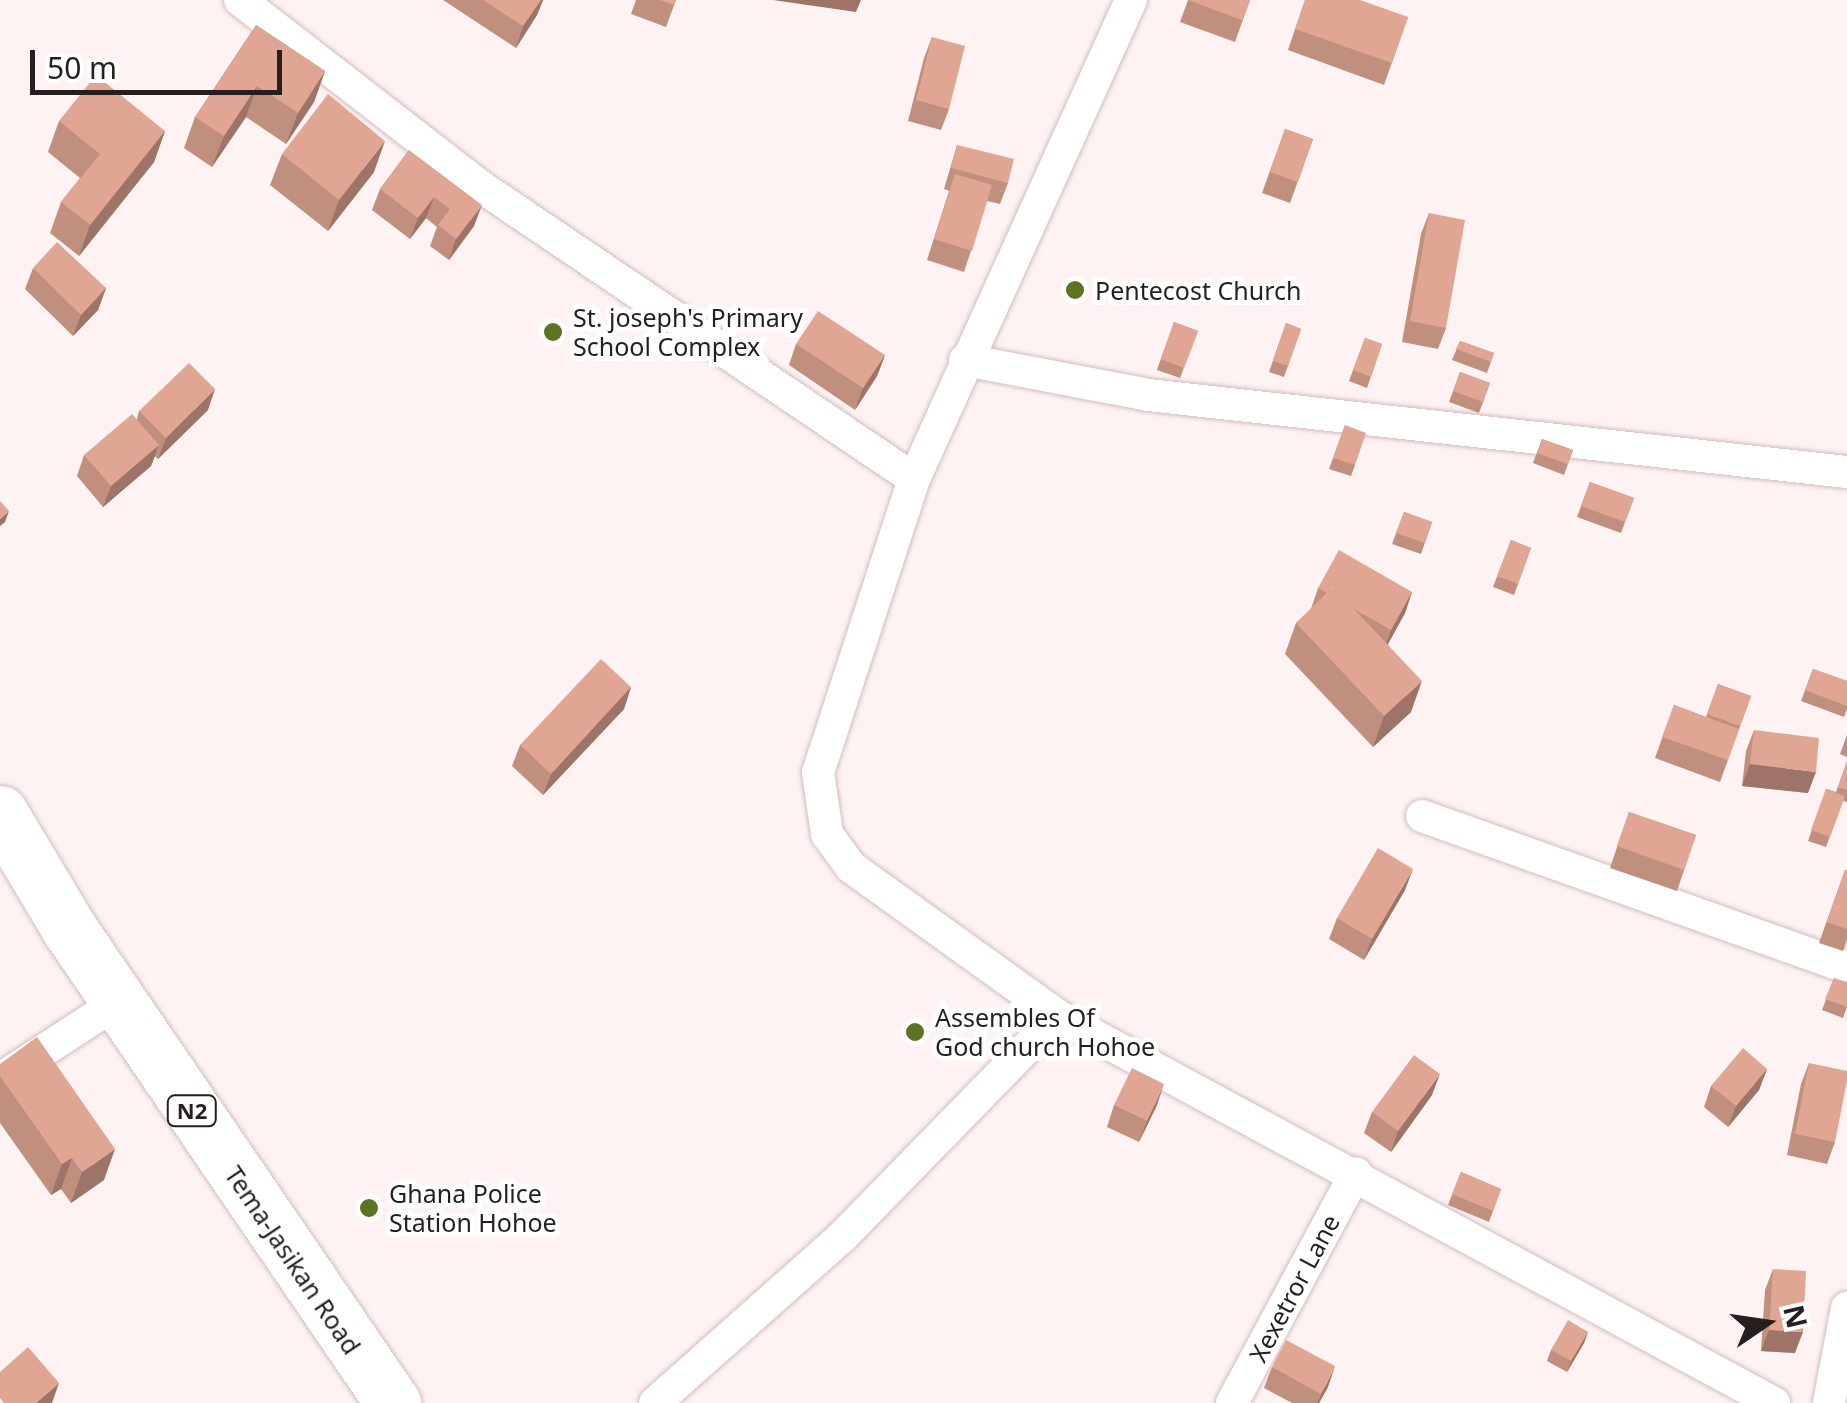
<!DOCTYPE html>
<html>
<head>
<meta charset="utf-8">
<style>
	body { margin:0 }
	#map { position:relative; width:1847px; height:1403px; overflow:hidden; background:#fef2f2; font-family:"Noto Sans",sans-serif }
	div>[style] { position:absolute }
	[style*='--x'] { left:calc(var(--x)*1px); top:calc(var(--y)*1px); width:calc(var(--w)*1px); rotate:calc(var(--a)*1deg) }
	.roads { filter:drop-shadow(0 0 2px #d1bebd) drop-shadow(0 0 2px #d1bebd) }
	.minor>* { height:32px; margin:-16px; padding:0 16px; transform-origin:16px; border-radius:16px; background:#fff }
	.trunk>* { height:55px; margin:-27.5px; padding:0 27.5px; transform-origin:27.5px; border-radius:27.5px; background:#fff }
	.wall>* { inset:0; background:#c18f7e }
	.shaded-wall>* { inset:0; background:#9d7467 }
	.building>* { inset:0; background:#e0a693 }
	.dots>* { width:28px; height:28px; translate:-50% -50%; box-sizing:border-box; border:5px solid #fff; border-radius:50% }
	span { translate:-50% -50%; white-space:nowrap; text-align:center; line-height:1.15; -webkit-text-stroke:10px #fff; paint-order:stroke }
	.shield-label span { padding:2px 8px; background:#fff; border:2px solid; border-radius:8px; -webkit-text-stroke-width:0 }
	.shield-label { font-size:22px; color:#261f1f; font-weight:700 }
	.poi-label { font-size:25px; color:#261f1f }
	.left { translate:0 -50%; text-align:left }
	.street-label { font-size:25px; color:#261f1f }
	.north { position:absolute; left:1717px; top:1273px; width:100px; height:100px; -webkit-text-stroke:8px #fff; paint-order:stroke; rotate:77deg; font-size:28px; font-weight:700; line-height:40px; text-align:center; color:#261f1f }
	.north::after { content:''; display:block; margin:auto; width:35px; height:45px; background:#261f1f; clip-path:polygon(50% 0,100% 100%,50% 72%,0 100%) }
	.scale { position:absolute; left:30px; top:50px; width:252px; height:45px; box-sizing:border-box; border:5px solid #261f1f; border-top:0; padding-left:12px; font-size:30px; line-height:35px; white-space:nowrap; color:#261f1f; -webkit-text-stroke:8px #fff; paint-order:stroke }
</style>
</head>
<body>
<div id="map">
	<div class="roads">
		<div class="minor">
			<i style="--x:240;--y:0;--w:300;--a:37.8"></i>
			<i style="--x:477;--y:184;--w:527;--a:34.02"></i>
			<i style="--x:1131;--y:0;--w:526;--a:114.37"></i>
			<i style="--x:914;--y:479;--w:308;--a:108.1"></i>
			<i style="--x:818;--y:772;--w:63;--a:81.7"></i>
			<i style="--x:827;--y:834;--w:41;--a:54"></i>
			<i style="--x:851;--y:867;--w:255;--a:35.7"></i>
			<i style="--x:1058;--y:1016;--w:814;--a:28.39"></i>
			<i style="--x:965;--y:360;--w:186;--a:10.8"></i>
			<i style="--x:1148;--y:395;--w:703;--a:6.29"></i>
			<i style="--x:1422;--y:816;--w:451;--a:19.6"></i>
			<i style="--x:0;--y:1079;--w:141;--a:-33.1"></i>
			<i style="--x:655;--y:1403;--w:250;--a:-41.6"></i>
			<i style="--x:842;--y:1237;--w:309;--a:-45.7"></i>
			<i style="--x:1232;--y:1403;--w:261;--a:-61.7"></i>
			<i style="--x:1829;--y:1403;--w:97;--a:-79.3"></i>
		</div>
		<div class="trunk">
			<i style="--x:0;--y:813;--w:136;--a:59.1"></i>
			<i style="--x:70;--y:930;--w:573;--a:55.67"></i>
		</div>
	</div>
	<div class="wall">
		<i style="clip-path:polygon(443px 0,543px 0,537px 15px,516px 48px)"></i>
		<i style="clip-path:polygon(636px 0,676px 0,666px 27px,631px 14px)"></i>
		<i style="clip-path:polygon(1188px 0,1250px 0,1235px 42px,1180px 22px)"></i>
		<i style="clip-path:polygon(1305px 0,1408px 17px,1384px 85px,1288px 50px)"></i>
		<i style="clip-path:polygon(256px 25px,325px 71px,314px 102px,286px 144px,246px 117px,212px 167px,184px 148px,195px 117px)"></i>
		<i style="clip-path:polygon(932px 37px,949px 109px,941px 130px,908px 121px,924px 58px)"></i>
		<i style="clip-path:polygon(59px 121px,165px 131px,154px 162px,79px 256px,50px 233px,61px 202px,80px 178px,48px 152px)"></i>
		<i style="clip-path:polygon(1285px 129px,1313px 139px,1290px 203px,1262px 193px)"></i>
		<i style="clip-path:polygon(957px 145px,1008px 183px,1000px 204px,987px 201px,964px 272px,927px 260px,949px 191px,944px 189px)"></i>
		<i style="clip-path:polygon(409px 150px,474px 226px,449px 260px,430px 246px,437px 227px,426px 218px,410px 239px,372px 210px,380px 189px)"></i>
		<i style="clip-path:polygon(282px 154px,374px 172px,328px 231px,270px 185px)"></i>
		<i style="clip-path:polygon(1429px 213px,1446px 328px,1438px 349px,1402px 342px,1421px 234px)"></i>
		<i style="clip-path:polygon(33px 268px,106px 288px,98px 310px,73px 336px,25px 289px)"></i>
		<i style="clip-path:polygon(1174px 322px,1198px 331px,1180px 378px,1157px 370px)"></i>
		<i style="clip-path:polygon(1286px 323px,1301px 329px,1284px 377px,1269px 372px)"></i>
		<i style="clip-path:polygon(1365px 338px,1382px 344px,1367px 388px,1349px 381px)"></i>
		<i style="clip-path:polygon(1460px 341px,1494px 353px,1487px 373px,1452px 360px)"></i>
		<i style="clip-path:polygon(796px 344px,885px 355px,877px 376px,855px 410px,789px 365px)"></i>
		<i style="clip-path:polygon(1460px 372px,1490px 383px,1479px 413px,1449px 402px)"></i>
		<i style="clip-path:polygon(208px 410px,158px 459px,155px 456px,151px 466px,103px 507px,77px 476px,84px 455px,137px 419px,139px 411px)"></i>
		<i style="clip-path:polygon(1345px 425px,1355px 465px,1351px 476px,1329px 469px)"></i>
		<i style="clip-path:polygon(1542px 439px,1573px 450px,1564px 475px,1533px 463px)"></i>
		<i style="clip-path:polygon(1590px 482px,1634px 498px,1621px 533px,1577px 517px)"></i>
		<i style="clip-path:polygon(1404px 512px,1432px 522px,1421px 554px,1392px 544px)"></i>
		<i style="clip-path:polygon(1511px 540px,1531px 548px,1514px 595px,1493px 587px)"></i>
		<i style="clip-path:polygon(1318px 588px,1412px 592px,1405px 613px,1388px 644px,1411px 712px,1373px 747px,1285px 654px,1296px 623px,1311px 609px)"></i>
		<i style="clip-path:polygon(1813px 669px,1847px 681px,1847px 709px,1844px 717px,1801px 701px)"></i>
		<i style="clip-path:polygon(1718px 684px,1751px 696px,1720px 782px,1655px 758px,1674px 705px,1706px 717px)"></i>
		<i style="clip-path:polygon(631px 687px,624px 709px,543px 795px,512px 766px,520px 745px)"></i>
		<i style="clip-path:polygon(1754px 730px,1808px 793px,1742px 786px,1746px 751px)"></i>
		<i style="clip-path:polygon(1847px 735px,1847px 757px,1840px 754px)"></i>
		<i style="clip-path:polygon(1847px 761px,1847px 802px,1843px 801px,1826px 847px,1808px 841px,1826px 789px,1836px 792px)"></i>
		<i style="clip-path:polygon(1629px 812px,1696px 835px,1677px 891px,1610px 868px)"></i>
		<i style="clip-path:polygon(1845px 870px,1847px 870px,1847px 940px,1843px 951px,1819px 943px)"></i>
		<i style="clip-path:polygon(1405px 890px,1364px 960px,1329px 939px,1337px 918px)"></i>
		<i style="clip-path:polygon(1834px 978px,1847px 1007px,1843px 1018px,1822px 1010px)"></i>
		<i style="clip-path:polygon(1809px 1063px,1835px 1142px,1827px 1164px,1787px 1155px,1801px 1084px)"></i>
		<i style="clip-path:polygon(0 1064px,104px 1180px,71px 1203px,61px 1189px,51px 1195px,0 1123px)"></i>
		<i style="clip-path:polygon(1767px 1069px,1759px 1090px,1728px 1127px,1704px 1107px,1711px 1086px)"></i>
		<i style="clip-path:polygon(1432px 1095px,1391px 1152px,1364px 1133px,1372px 1112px)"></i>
		<i style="clip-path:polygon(1114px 1105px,1157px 1105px,1139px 1142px,1107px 1127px)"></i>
		<i style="clip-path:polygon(1461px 1172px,1501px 1189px,1489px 1222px,1448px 1205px)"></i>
		<i style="clip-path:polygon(1773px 1269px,1795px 1353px,1761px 1351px,1765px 1290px)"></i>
		<i style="clip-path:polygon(1588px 1332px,1584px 1343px,1567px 1372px,1547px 1361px,1551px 1350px)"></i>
		<i style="clip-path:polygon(1272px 1367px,1328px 1387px,1319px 1403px,1292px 1403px,1264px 1388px)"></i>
	</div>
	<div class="shaded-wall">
		<i style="clip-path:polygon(541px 0,543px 0,537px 15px,516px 48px,523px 26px)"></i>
		<i style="clip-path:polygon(773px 0,861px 0,856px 12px)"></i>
		<i style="clip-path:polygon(325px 71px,314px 102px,286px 144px,298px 113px)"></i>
		<i style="clip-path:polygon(257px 86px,246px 117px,212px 167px,224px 136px)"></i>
		<i style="clip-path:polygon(165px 131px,154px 162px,79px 256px,90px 225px)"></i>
		<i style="clip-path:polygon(385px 141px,374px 172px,328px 231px,339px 200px)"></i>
		<i style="clip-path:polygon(434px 197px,426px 218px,410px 239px,418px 218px)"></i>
		<i style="clip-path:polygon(482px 205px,474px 226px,449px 260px,456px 239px)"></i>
		<i style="clip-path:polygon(106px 288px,98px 310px,73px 336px,81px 315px)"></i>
		<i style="clip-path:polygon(885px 355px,877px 376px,855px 410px,863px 388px)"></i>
		<i style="clip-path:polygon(215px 389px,208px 410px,158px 459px,166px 438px)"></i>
		<i style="clip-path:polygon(159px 445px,151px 466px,103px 507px,111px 486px)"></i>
		<i style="clip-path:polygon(9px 511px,5px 522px,0 526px,0 519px)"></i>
		<i style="clip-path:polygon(1412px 592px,1405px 613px,1384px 651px,1391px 630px)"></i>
		<i style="clip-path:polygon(1422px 681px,1411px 712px,1373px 747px,1384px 716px)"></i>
		<i style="clip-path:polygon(631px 687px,624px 709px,543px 795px,551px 774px)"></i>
		<i style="clip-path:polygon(1750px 764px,1816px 772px,1808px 793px,1742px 786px)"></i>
		<i style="clip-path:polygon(1413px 869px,1405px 890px,1364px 960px,1372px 939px)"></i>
		<i style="clip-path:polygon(1767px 1069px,1759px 1090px,1728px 1127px,1736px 1106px)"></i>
		<i style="clip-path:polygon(1440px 1074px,1432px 1095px,1391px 1152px,1398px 1131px)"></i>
		<i style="clip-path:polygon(1164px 1084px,1157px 1105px,1139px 1142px,1147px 1121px)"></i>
		<i style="clip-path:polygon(115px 1149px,104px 1180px,71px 1203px,82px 1172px)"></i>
		<i style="clip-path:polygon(72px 1158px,61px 1189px,51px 1195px,62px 1164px)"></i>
		<i style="clip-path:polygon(1769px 1330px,1803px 1332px,1795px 1353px,1761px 1351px)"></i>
		<i style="clip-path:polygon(1588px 1332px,1584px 1343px,1567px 1372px,1571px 1361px)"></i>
		<i style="clip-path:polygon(1335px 1366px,1328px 1387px,1319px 1403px,1317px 1403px)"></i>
		<i style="clip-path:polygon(59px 1383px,52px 1403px,36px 1403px)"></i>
	</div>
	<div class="building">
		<i style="clip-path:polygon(483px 0,541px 0,523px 26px)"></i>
		<i style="clip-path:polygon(659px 0,676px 0,674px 5px)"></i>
		<i style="clip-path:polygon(1188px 0,1250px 0,1242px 20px)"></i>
		<i style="clip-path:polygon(1305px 0,1360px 0,1408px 17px,1392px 63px,1295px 29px)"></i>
		<i style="clip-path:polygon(256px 25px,325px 71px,298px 113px,257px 86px,224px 136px,195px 117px)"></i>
		<i style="clip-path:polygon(932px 37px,965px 46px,949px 109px,916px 100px)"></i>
		<i style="clip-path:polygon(96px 75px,165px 131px,90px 225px,61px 202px,100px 154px,59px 121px)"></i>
		<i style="clip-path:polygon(328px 94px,385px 141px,339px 200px,282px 154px)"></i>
		<i style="clip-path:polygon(1285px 129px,1313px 139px,1298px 182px,1270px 172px)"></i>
		<i style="clip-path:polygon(957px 145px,1014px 159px,1008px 183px,951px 168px)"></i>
		<i style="clip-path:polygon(409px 150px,482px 205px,456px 239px,438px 225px,450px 209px,434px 197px,418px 218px,380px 189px)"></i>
		<i style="clip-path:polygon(955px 174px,992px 185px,972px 251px,934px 239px)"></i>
		<i style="clip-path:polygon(1429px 213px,1465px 220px,1446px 328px,1410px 321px)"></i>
		<i style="clip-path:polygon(57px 242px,106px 288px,81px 315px,33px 268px)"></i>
		<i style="clip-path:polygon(818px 311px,885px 355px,863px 388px,796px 344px)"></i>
		<i style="clip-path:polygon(1174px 322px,1198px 331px,1184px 368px,1161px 359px)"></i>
		<i style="clip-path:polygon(1286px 323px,1301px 329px,1288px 366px,1273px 361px)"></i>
		<i style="clip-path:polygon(1365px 338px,1382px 344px,1371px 377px,1353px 370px)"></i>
		<i style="clip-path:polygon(1460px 341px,1494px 353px,1491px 362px,1456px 349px)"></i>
		<i style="clip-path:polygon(189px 363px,215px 389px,166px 438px,139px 411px)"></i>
		<i style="clip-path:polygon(1460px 372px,1490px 383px,1483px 402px,1453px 391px)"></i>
		<i style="clip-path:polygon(132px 414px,159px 445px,111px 486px,84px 455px)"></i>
		<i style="clip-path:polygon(1345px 425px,1366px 433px,1355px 465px,1333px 458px)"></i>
		<i style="clip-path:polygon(1542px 439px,1573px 450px,1568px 464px,1537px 453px)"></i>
		<i style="clip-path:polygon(1590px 482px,1634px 498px,1625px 522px,1581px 506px)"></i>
		<i style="clip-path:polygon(0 501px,9px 511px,0 519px)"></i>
		<i style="clip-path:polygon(1404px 512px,1432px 522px,1425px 543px,1396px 533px)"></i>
		<i style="clip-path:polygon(1511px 540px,1531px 548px,1518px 584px,1497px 576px)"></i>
		<i style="clip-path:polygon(1339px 550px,1412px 592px,1391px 630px,1354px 609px,1333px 587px,1327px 593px,1318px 588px)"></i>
		<i style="clip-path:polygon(1333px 587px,1422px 681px,1384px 716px,1296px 623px)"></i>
		<i style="clip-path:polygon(601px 659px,631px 687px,551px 774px,520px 745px)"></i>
		<i style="clip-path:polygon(1813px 669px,1847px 681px,1847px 706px,1805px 690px)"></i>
		<i style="clip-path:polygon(1718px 684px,1751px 696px,1740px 726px,1707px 714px)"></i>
		<i style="clip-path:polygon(1674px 705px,1739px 729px,1728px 760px,1662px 737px)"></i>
		<i style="clip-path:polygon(1754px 730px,1819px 738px,1816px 772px,1750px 764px)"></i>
		<i style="clip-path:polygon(1847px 761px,1847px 790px,1838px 787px)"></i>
		<i style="clip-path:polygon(1826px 789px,1845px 796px,1830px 837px,1811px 830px)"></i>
		<i style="clip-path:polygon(1629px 812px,1696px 835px,1684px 870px,1617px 846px)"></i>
		<i style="clip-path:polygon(1378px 848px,1413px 869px,1372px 939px,1337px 918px)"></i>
		<i style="clip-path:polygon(1845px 870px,1847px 870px,1847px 929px,1827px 922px)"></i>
		<i style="clip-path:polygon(1834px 978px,1847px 982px,1847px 1007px,1825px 999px)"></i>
		<i style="clip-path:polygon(37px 1037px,115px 1149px,82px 1172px,72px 1158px,62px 1164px,0 1076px,0 1064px)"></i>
		<i style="clip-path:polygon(1743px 1048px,1767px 1069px,1736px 1106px,1711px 1086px)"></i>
		<i style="clip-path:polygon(1414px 1055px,1440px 1074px,1398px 1131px,1372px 1112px)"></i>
		<i style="clip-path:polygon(1809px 1063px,1847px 1071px,1847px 1081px,1835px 1142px,1795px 1134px)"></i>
		<i style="clip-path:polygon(1132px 1068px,1164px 1084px,1147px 1121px,1114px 1105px)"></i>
		<i style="clip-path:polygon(1461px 1172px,1501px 1189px,1493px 1211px,1452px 1194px)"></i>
		<i style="clip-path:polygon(1773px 1269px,1806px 1271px,1803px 1332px,1769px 1330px)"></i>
		<i style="clip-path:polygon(1568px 1320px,1588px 1332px,1571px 1361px,1551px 1350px)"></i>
		<i style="clip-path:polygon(1286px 1340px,1335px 1366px,1321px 1394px,1272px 1367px)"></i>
		<i style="clip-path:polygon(28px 1347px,59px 1383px,36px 1403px,4px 1403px,0 1398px,0 1372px)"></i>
	</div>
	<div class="dots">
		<i style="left:1075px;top:290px;background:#5e7221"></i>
		<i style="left:553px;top:332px;background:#5e7221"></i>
		<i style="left:915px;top:1032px;background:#5e7221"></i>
		<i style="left:369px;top:1208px;background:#5e7221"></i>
	</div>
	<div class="shield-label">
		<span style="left:192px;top:1111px">N2</span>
	</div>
	<div class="poi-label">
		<span class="left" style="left:1095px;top:290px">Pentecost Church</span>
		<span class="left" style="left:573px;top:332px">St. joseph's Primary<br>School Complex</span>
		<span class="left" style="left:935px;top:1032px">Assembles Of<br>God church Hohoe</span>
		<span class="left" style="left:389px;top:1208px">Ghana Police<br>Station Hohoe</span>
	</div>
	<div class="street-label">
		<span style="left:293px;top:1260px;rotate:56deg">Tema-Jasikan Road</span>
		<span style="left:1294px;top:1288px;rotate:-62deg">Xexetror Lane</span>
	</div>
	<div class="north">N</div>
	<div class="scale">50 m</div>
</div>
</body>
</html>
